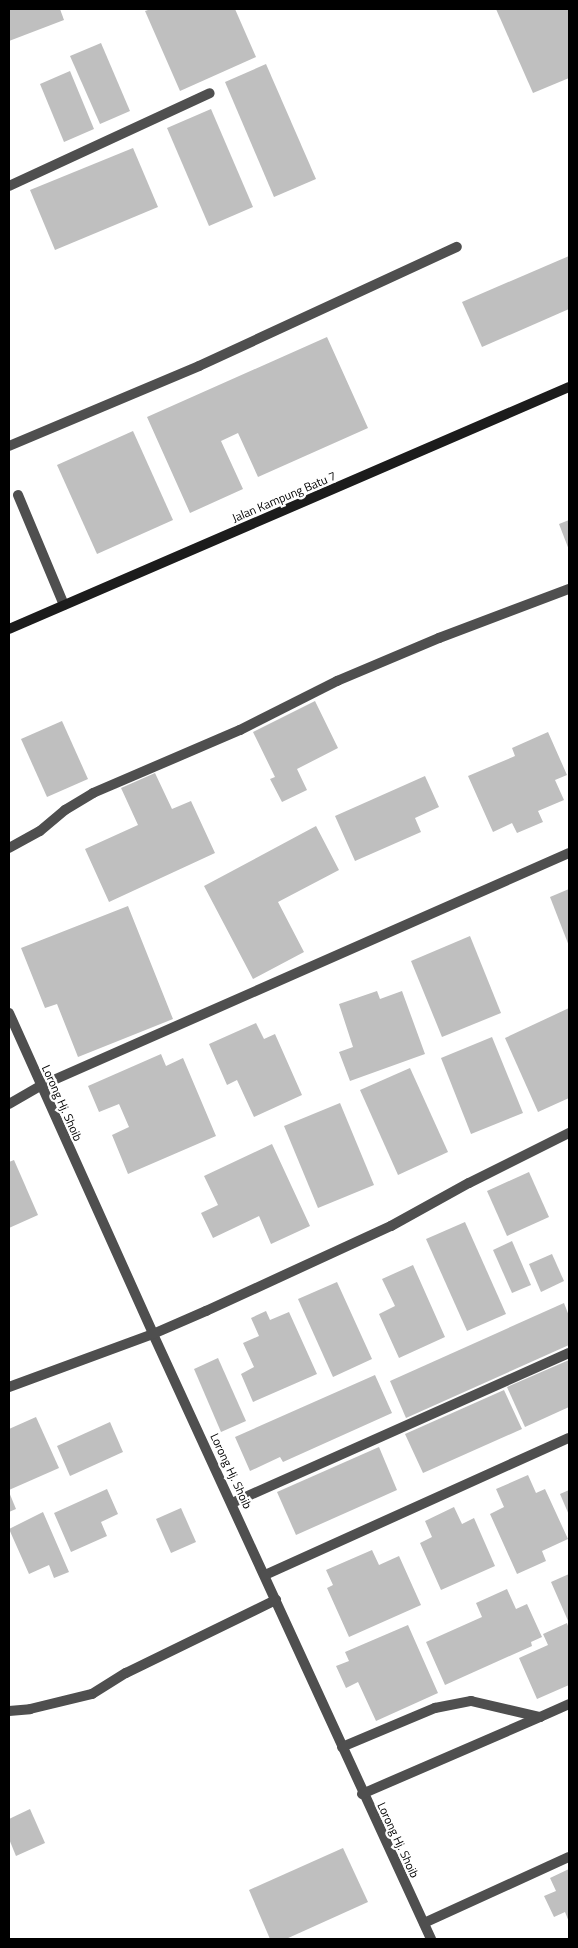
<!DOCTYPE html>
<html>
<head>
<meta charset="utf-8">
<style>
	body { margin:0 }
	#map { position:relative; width:578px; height:1948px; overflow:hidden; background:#fff; font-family:"Titillium Web",sans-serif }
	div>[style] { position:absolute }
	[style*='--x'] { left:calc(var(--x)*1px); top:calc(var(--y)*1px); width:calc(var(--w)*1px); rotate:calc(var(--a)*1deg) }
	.building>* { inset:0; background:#bfbfbf }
	.street>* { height:10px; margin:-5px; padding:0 5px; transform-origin:5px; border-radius:5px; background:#4f4f4f }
	.secondary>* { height:10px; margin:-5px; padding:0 5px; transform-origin:5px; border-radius:5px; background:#1c1c1c }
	span { translate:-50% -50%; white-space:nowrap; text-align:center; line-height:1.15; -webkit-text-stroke:4.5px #fff; paint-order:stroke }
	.street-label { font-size:12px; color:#000 }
	.frame { position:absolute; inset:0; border:10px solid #000; pointer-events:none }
</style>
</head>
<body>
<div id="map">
	<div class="building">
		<i style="clip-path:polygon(9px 9px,60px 9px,64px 20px,9px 41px)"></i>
		<i style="clip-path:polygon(151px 9px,235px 9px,256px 57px,180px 91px,145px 11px)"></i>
		<i style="clip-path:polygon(496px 9px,569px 9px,569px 78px,533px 93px)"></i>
		<i style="clip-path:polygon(101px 43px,130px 111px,100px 124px,70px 56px)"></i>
		<i style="clip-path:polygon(266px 64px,316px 179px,274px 197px,225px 82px)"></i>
		<i style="clip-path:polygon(70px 71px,94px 129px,64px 142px,40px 84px)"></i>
		<i style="clip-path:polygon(211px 109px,253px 207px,209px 226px,167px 128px)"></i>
		<i style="clip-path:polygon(133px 148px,158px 207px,55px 250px,30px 190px)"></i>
		<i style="clip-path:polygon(569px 256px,569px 309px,482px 347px,462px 302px)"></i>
		<i style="clip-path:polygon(327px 337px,368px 428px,258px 477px,238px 433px,221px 441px,243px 489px,190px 513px,147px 417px)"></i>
		<i style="clip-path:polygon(133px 431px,173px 520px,97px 554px,57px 465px)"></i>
		<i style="clip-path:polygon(569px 520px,569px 550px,559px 524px)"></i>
		<i style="clip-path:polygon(315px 701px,338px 748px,297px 769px,307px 790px,282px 802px,270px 779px,275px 777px,253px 732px)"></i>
		<i style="clip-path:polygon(62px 721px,88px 779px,47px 797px,21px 739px)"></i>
		<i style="clip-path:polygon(548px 732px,567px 775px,555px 780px,564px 800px,538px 811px,543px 822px,517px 833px,512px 823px,493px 832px,468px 776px,515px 756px,512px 748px)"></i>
		<i style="clip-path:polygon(155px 773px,172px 809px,191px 801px,215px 853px,109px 902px,85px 849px,138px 825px,121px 788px)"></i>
		<i style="clip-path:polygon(425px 776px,439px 807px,415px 818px,421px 832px,355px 861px,335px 816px)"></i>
		<i style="clip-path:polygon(316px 826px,339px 870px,278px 902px,304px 952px,253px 979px,204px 886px)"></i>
		<i style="clip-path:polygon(569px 889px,569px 946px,550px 897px)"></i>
		<i style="clip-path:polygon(128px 906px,173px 1019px,78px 1057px,57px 1004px,45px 1008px,21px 948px)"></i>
		<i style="clip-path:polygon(470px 936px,501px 1013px,442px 1037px,411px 961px)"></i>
		<i style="clip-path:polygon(377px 991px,380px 999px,402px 991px,425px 1054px,350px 1081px,339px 1052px,353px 1047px,339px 1004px)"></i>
		<i style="clip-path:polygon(569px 1008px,569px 1098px,538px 1112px,505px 1038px)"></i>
		<i style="clip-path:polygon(256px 1023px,264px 1039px,275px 1034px,302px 1095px,254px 1117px,237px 1080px,227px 1085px,209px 1044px)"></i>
		<i style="clip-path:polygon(492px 1037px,523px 1113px,471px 1134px,441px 1058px)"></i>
		<i style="clip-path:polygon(161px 1054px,166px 1066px,183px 1058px,216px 1136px,128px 1174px,112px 1135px,129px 1127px,119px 1104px,99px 1112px,88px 1086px)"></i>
		<i style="clip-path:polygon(410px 1068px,448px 1152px,398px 1175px,360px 1090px)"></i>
		<i style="clip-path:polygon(340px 1103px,374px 1185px,318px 1208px,284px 1126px)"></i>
		<i style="clip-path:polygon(272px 1144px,310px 1226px,271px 1244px,259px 1216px,213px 1238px,201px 1213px,218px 1205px,204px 1176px)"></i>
		<i style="clip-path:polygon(14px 1160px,38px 1215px,9px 1228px,9px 1162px)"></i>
		<i style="clip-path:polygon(529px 1172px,549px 1217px,507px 1236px,487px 1191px)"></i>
		<i style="clip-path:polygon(465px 1222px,506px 1314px,467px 1331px,426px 1239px)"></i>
		<i style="clip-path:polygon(512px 1241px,531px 1285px,512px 1293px,493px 1250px)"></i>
		<i style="clip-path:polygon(552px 1254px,564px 1281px,541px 1292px,529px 1264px)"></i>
		<i style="clip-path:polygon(413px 1265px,445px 1337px,399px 1358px,379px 1314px,395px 1306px,382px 1279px)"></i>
		<i style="clip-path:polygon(337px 1282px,372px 1359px,333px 1377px,298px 1299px)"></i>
		<i style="clip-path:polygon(564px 1303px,569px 1316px,569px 1345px,406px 1418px,390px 1381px)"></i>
		<i style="clip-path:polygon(266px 1311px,270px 1320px,289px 1312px,317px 1374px,253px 1402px,241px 1374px,254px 1367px,243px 1343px,259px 1336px,251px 1318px)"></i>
		<i style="clip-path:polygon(218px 1358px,246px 1421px,221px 1432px,194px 1369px)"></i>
		<i style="clip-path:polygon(569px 1360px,569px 1407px,525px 1427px,507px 1387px)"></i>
		<i style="clip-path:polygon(375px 1375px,392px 1413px,283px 1462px,280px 1457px,250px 1471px,235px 1437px)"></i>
		<i style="clip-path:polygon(504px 1390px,522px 1429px,423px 1473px,405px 1434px)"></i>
		<i style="clip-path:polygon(36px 1417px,59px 1468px,9px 1490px,9px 1429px)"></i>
		<i style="clip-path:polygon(110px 1422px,123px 1452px,70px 1476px,57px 1446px)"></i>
		<i style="clip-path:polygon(379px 1447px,397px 1490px,296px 1535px,277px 1492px)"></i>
		<i style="clip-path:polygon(528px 1475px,536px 1493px,545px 1489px,568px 1539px,542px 1551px,546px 1561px,517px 1574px,490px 1514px,504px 1507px,496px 1489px)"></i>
		<i style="clip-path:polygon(107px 1489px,118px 1514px,101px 1522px,107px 1536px,71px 1552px,54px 1513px)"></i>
		<i style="clip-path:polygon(569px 1490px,569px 1515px,560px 1494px)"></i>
		<i style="clip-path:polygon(9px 1492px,16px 1509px,9px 1512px)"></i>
		<i style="clip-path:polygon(454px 1507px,462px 1524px,474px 1518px,495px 1566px,441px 1590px,420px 1543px,432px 1537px,425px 1521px)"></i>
		<i style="clip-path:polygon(181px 1508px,196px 1542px,171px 1553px,156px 1519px)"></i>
		<i style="clip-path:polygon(43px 1512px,69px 1572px,54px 1578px,49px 1565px,29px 1574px,9px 1529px)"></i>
		<i style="clip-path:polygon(372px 1550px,379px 1565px,399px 1556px,421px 1605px,349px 1637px,327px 1588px,333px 1585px,326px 1570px)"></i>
		<i style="clip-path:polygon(569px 1574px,569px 1623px,551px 1582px)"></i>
		<i style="clip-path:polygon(507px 1589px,516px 1609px,527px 1604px,542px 1637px,531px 1642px,532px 1646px,445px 1685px,426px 1642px,482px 1617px,476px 1603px)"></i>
		<i style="clip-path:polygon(567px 1623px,569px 1629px,569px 1685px,537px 1699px,519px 1658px,548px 1645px,543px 1634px)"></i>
		<i style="clip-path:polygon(408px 1625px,438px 1693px,376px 1721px,358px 1682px,346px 1688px,336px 1666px,349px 1661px,345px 1652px)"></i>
		<i style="clip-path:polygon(30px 1809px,45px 1843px,16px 1856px,9px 1839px,9px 1819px)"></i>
		<i style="clip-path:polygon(343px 1848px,368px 1902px,286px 1939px,270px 1939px,249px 1890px)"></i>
		<i style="clip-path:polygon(569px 1869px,569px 1922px,565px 1912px,554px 1917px,544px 1896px,556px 1891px,550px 1878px)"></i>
	</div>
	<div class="street">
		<i style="--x:9;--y:186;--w:221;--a:-24.8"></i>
		<i style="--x:9;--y:446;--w:206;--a:-22.8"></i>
		<i style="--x:199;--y:366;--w:284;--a:-24.8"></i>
		<i style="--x:18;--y:495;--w:119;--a:67.3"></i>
		<i style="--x:9;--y:848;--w:35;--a:-29"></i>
		<i style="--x:40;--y:831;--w:33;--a:-40"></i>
		<i style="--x:65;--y:810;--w:33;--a:-31"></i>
		<i style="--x:93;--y:793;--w:160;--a:-23.2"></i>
		<i style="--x:240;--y:730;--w:109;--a:-26.8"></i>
		<i style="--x:337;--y:681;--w:111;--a:-22.9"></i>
		<i style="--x:439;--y:638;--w:139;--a:-20.7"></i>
		<i style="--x:9;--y:1013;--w:352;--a:65.8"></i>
		<i style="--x:153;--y:1334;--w:666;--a:65.32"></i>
		<i style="--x:9;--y:1104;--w:36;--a:-30"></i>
		<i style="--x:40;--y:1086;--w:578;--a:-23.77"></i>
		<i style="--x:9;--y:1387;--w:153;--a:-20.2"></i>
		<i style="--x:153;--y:1334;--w:58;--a:-23.5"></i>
		<i style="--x:206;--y:1311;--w:204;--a:-24.7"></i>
		<i style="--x:391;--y:1226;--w:89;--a:-28.9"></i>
		<i style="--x:469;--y:1183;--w:112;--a:-26.6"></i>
		<i style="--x:232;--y:1503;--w:369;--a:-24"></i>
		<i style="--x:265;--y:1575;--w:333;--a:-24.3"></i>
		<i style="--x:9;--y:1711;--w:21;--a:-5"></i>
		<i style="--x:30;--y:1709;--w:64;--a:-13.6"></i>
		<i style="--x:92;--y:1694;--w:40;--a:-32"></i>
		<i style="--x:126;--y:1673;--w:167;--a:-26"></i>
		<i style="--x:342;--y:1747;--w:101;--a:-22.8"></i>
		<i style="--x:435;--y:1708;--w:37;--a:-11"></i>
		<i style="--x:471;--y:1701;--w:71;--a:13.1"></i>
		<i style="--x:540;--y:1717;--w:32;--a:-24"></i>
		<i style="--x:362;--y:1794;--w:194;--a:-23.4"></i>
		<i style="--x:424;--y:1923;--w:159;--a:-24.5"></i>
	</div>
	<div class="secondary">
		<i style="--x:9;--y:629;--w:610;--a:-23.37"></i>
	</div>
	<div class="street-label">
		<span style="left:284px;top:497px;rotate:-23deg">Jalan Kampung Batu 7</span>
		<span style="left:62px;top:1103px;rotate:66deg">Lorong Hj. Shoib</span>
		<span style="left:231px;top:1471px;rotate:65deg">Lorong Hj. Shoib</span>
		<span style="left:398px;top:1840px;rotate:65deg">Lorong Hj. Shoib</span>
	</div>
	<div class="frame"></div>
</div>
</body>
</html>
